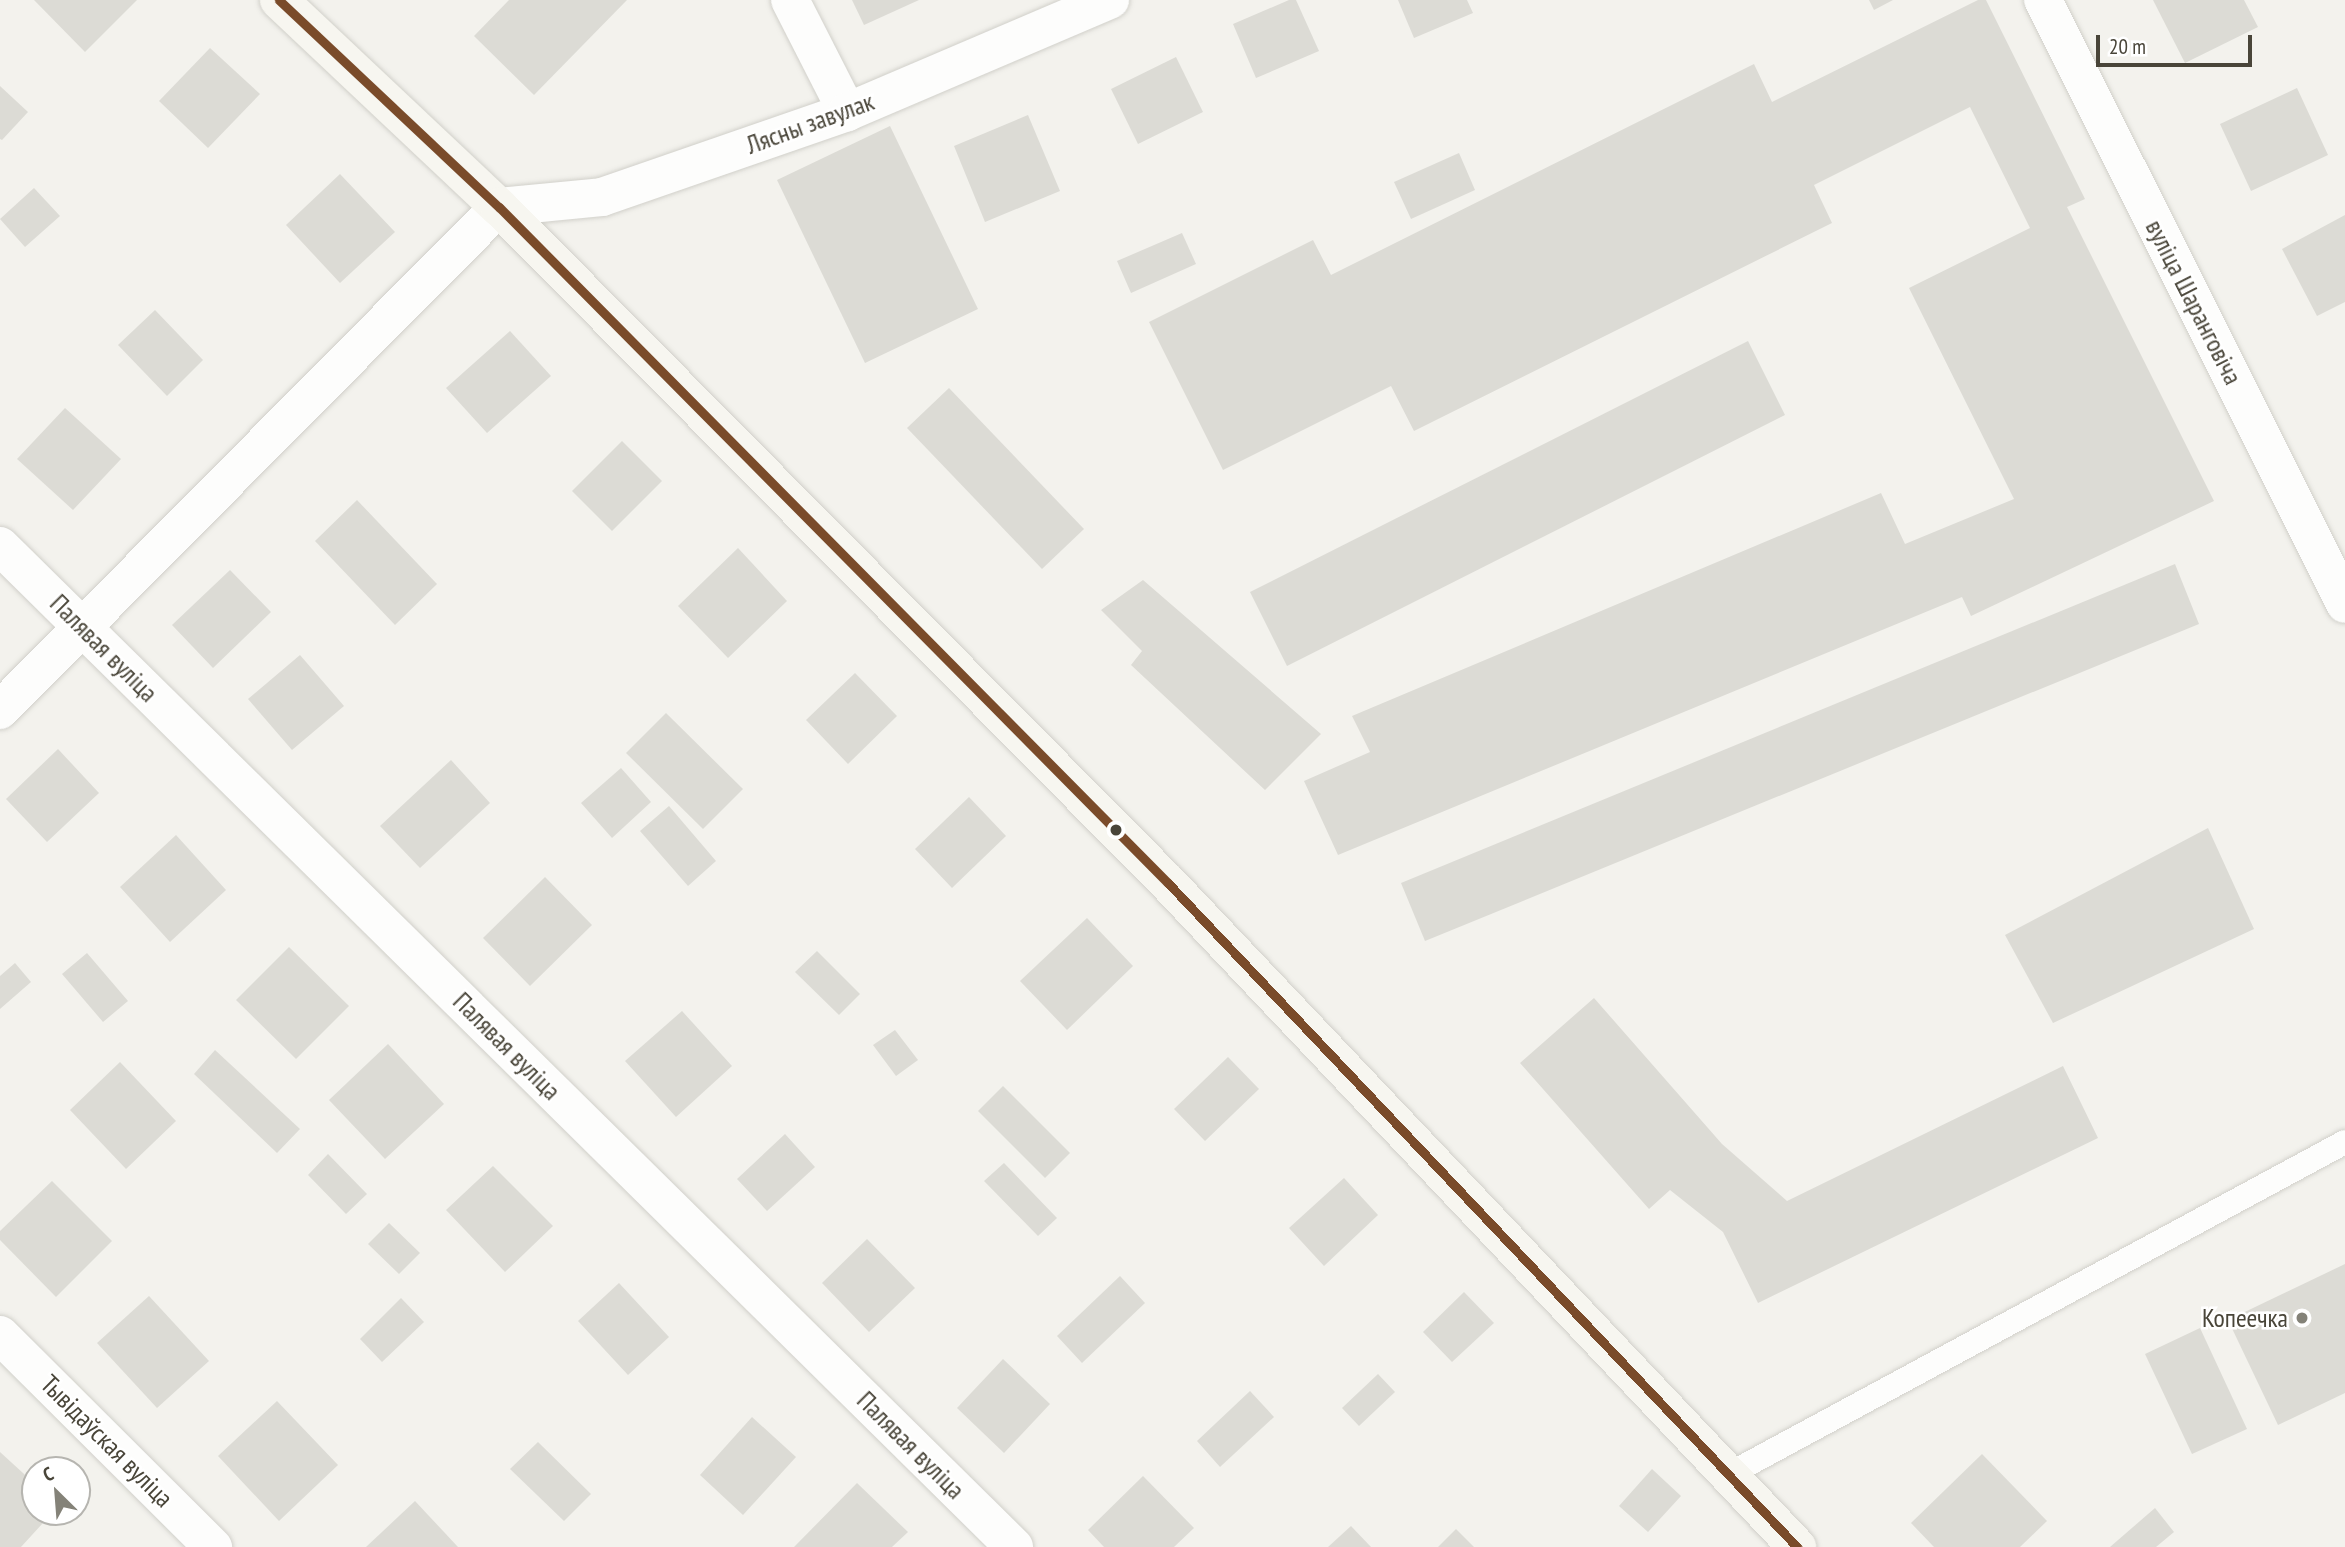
<!DOCTYPE html>
<html>
<head>
<meta charset="utf-8">
<style>
	body { margin:0 }
	#map { position:relative; width:2345px; height:1547px; overflow:hidden; background:#f3f2ed; font-family:"PT Sans Narrow",sans-serif }
	div>[style] { position:absolute }
	[style*='--x'] { left:calc(var(--x)*1px); top:calc(var(--y)*1px); width:calc(var(--w)*1px); rotate:calc(var(--a)*1deg) }
	.building>* { inset:0; background:#dcdbd5 }
	.roads { filter:drop-shadow(0 0 2px #d1d0ca) drop-shadow(0 0 2px #d1d0ca) }
	.lane>* { height:24px; margin:-12px; padding:0 12px; transform-origin:12px; border-radius:12px; background:#fdfdfc }
	.street>* { height:38px; margin:-19px; padding:0 19px; transform-origin:19px; border-radius:19px; background:#fdfdfc }
	.secondary>* { height:38px; margin:-19px; padding:0 19px; transform-origin:19px; border-radius:19px; background:#f7f6f0 }
	.bus-1>* { height:9px; margin:-4.5px; padding:0 4.5px; transform-origin:4.5px; border-radius:4.5px; background:#7a4b2a }
	.dots>* { width:19px; height:19px; translate:-50% -50%; box-sizing:border-box; border:4px solid #fff; border-radius:50% }
	span { translate:-50% -50%; white-space:nowrap; text-align:center; line-height:1.15; -webkit-text-stroke:5px #fff; paint-order:stroke }
	.street-label { font-size:26px; color:#494539 }
	.poi-label { font-size:26px; color:#494539 }
	.right { translate:-100% -50%; text-align:right }
	.north { position:absolute; left:21px; top:1456px; width:70px; height:70px; box-sizing:border-box; background:#fff; border:2px solid #b6b5b0; border-radius:50%; rotate:335deg; font-size:19px; font-weight:700; line-height:28px; text-align:center; color:#494539 }
	.north::after { content:''; display:block; margin:auto; width:24px; height:32px; background:#848278; clip-path:polygon(50% 0,100% 100%,50% 72%,0 100%) }
	.scale { position:absolute; left:2096px; top:35px; width:156px; height:32px; box-sizing:border-box; border:4px solid #494539; border-top:0; padding-left:9px; font-size:21px; line-height:24px; white-space:nowrap; color:#494539; -webkit-text-stroke:5px #fff; paint-order:stroke }
</style>
</head>
<body>
<div id="map">
	<div class="building">
		<i style="clip-path:polygon(34px 0,137px 0,85px 52px)"></i>
		<i style="clip-path:polygon(509px 0,627px 0,534px 95px,474px 36px)"></i>
		<i style="clip-path:polygon(852px 0,919px 0,864px 25px)"></i>
		<i style="clip-path:polygon(1289px 0,1296px 0,1319px 51px,1256px 78px,1233px 24px)"></i>
		<i style="clip-path:polygon(1398px 0,1467px 0,1473px 13px,1414px 38px)"></i>
		<i style="clip-path:polygon(1869px 0,1893px 0,1874px 10px)"></i>
		<i style="clip-path:polygon(1978px 0,1986px 0,2085px 199px,2067px 207px,2214px 501px,1971px 616px,1962px 597px,1338px 855px,1304px 781px,1370px 752px,1352px 716px,1881px 493px,1905px 544px,2014px 499px,1909px 288px,2030px 228px,1970px 107px,1814px 185px,1832px 223px,1414px 431px,1391px 386px,1223px 470px,1149px 322px,1313px 240px,1331px 275px,1754px 64px,1772px 102px)"></i>
		<i style="clip-path:polygon(2153px 0,2244px 0,2258px 27px,2185px 63px)"></i>
		<i style="clip-path:polygon(210px 48px,260px 94px,208px 148px,159px 101px)"></i>
		<i style="clip-path:polygon(1176px 57px,1203px 112px,1138px 144px,1111px 89px)"></i>
		<i style="clip-path:polygon(0 86px,28px 112px,2px 140px,0 139px)"></i>
		<i style="clip-path:polygon(2297px 88px,2328px 155px,2251px 191px,2220px 124px)"></i>
		<i style="clip-path:polygon(1028px 115px,1060px 191px,985px 222px,954px 146px)"></i>
		<i style="clip-path:polygon(890px 126px,978px 309px,865px 363px,777px 180px)"></i>
		<i style="clip-path:polygon(1459px 153px,1475px 190px,1411px 219px,1394px 182px)"></i>
		<i style="clip-path:polygon(340px 174px,395px 232px,340px 283px,286px 225px)"></i>
		<i style="clip-path:polygon(34px 188px,60px 216px,25px 247px,0 219px)"></i>
		<i style="clip-path:polygon(2345px 215px,2345px 302px,2317px 316px,2282px 249px)"></i>
		<i style="clip-path:polygon(1182px 233px,1196px 264px,1131px 293px,1117px 261px)"></i>
		<i style="clip-path:polygon(155px 310px,203px 360px,167px 396px,118px 345px)"></i>
		<i style="clip-path:polygon(510px 331px,551px 376px,487px 433px,446px 388px)"></i>
		<i style="clip-path:polygon(1748px 341px,1785px 415px,1287px 666px,1250px 592px)"></i>
		<i style="clip-path:polygon(949px 388px,1084px 529px,1042px 569px,907px 428px)"></i>
		<i style="clip-path:polygon(65px 408px,121px 459px,73px 510px,17px 459px)"></i>
		<i style="clip-path:polygon(622px 441px,662px 481px,612px 531px,572px 491px)"></i>
		<i style="clip-path:polygon(357px 500px,437px 584px,395px 625px,315px 541px)"></i>
		<i style="clip-path:polygon(738px 548px,787px 601px,728px 658px,678px 606px)"></i>
		<i style="clip-path:polygon(2175px 564px,2199px 624px,1425px 941px,1401px 883px)"></i>
		<i style="clip-path:polygon(230px 570px,271px 612px,213px 668px,172px 625px)"></i>
		<i style="clip-path:polygon(1143px 580px,1321px 734px,1265px 790px,1131px 665px,1142px 651px,1101px 610px)"></i>
		<i style="clip-path:polygon(300px 655px,344px 706px,292px 750px,248px 699px)"></i>
		<i style="clip-path:polygon(855px 673px,897px 716px,848px 764px,806px 720px)"></i>
		<i style="clip-path:polygon(666px 713px,743px 789px,703px 829px,626px 753px)"></i>
		<i style="clip-path:polygon(58px 749px,99px 793px,47px 842px,6px 799px)"></i>
		<i style="clip-path:polygon(451px 760px,490px 803px,420px 868px,380px 826px)"></i>
		<i style="clip-path:polygon(621px 768px,651px 802px,612px 838px,581px 803px)"></i>
		<i style="clip-path:polygon(969px 797px,1006px 836px,952px 888px,915px 849px)"></i>
		<i style="clip-path:polygon(669px 806px,716px 861px,688px 886px,640px 831px)"></i>
		<i style="clip-path:polygon(2208px 828px,2254px 929px,2053px 1023px,2005px 935px)"></i>
		<i style="clip-path:polygon(176px 835px,226px 890px,170px 942px,120px 887px)"></i>
		<i style="clip-path:polygon(545px 877px,592px 925px,530px 986px,483px 938px)"></i>
		<i style="clip-path:polygon(1087px 918px,1133px 966px,1067px 1030px,1020px 981px)"></i>
		<i style="clip-path:polygon(289px 947px,349px 1006px,296px 1059px,236px 1000px)"></i>
		<i style="clip-path:polygon(817px 951px,860px 994px,839px 1015px,795px 972px)"></i>
		<i style="clip-path:polygon(87px 953px,128px 1001px,103px 1022px,62px 974px)"></i>
		<i style="clip-path:polygon(15px 963px,31px 982px,0 1009px,0 976px)"></i>
		<i style="clip-path:polygon(1594px 998px,1722px 1144px,1787px 1201px,2063px 1066px,2098px 1138px,1758px 1303px,1723px 1232px,1670px 1190px,1649px 1209px,1520px 1063px)"></i>
		<i style="clip-path:polygon(682px 1011px,732px 1066px,676px 1117px,625px 1061px)"></i>
		<i style="clip-path:polygon(895px 1030px,918px 1060px,896px 1076px,873px 1045px)"></i>
		<i style="clip-path:polygon(388px 1044px,444px 1104px,385px 1159px,329px 1100px)"></i>
		<i style="clip-path:polygon(215px 1050px,300px 1129px,277px 1153px,194px 1074px)"></i>
		<i style="clip-path:polygon(1228px 1057px,1259px 1089px,1205px 1141px,1174px 1109px)"></i>
		<i style="clip-path:polygon(120px 1062px,176px 1121px,126px 1169px,70px 1110px)"></i>
		<i style="clip-path:polygon(1003px 1086px,1070px 1153px,1045px 1178px,978px 1111px)"></i>
		<i style="clip-path:polygon(785px 1134px,815px 1167px,767px 1211px,737px 1179px)"></i>
		<i style="clip-path:polygon(328px 1154px,367px 1194px,346px 1214px,308px 1175px)"></i>
		<i style="clip-path:polygon(1004px 1163px,1057px 1218px,1038px 1236px,984px 1181px)"></i>
		<i style="clip-path:polygon(493px 1166px,553px 1226px,505px 1272px,446px 1210px)"></i>
		<i style="clip-path:polygon(1344px 1178px,1378px 1215px,1324px 1266px,1289px 1228px)"></i>
		<i style="clip-path:polygon(52px 1181px,112px 1241px,56px 1297px,0 1240px,0 1231px)"></i>
		<i style="clip-path:polygon(389px 1223px,420px 1253px,399px 1274px,368px 1244px)"></i>
		<i style="clip-path:polygon(867px 1239px,915px 1288px,869px 1332px,822px 1283px)"></i>
		<i style="clip-path:polygon(2345px 1264px,2345px 1393px,2278px 1425px,2228px 1320px)"></i>
		<i style="clip-path:polygon(1120px 1276px,1145px 1303px,1082px 1363px,1057px 1336px)"></i>
		<i style="clip-path:polygon(619px 1283px,669px 1337px,628px 1375px,578px 1321px)"></i>
		<i style="clip-path:polygon(1464px 1292px,1494px 1323px,1452px 1362px,1423px 1332px)"></i>
		<i style="clip-path:polygon(149px 1296px,209px 1361px,157px 1408px,97px 1343px)"></i>
		<i style="clip-path:polygon(401px 1298px,424px 1322px,382px 1362px,360px 1339px)"></i>
		<i style="clip-path:polygon(2200px 1328px,2247px 1429px,2192px 1454px,2145px 1354px)"></i>
		<i style="clip-path:polygon(1003px 1359px,1050px 1404px,1004px 1453px,957px 1408px)"></i>
		<i style="clip-path:polygon(1378px 1374px,1395px 1392px,1359px 1426px,1342px 1408px)"></i>
		<i style="clip-path:polygon(1250px 1391px,1274px 1417px,1220px 1467px,1197px 1441px)"></i>
		<i style="clip-path:polygon(277px 1401px,338px 1465px,279px 1521px,218px 1456px)"></i>
		<i style="clip-path:polygon(752px 1417px,796px 1457px,743px 1515px,700px 1475px)"></i>
		<i style="clip-path:polygon(538px 1442px,591px 1494px,564px 1521px,510px 1469px)"></i>
		<i style="clip-path:polygon(0 1452px,35px 1484px,35px 1512px,53px 1512px,21px 1547px,0 1547px)"></i>
		<i style="clip-path:polygon(1982px 1454px,2047px 1521px,2020px 1547px,1934px 1547px,1911px 1523px)"></i>
		<i style="clip-path:polygon(1652px 1469px,1681px 1496px,1648px 1532px,1619px 1506px)"></i>
		<i style="clip-path:polygon(1143px 1476px,1194px 1528px,1174px 1547px,1104px 1547px,1088px 1530px)"></i>
		<i style="clip-path:polygon(857px 1483px,908px 1532px,892px 1547px,794px 1547px)"></i>
		<i style="clip-path:polygon(415px 1501px,458px 1547px,366px 1547px)"></i>
		<i style="clip-path:polygon(2155px 1508px,2174px 1532px,2156px 1547px,2110px 1547px)"></i>
		<i style="clip-path:polygon(1351px 1526px,1371px 1547px,1328px 1547px)"></i>
		<i style="clip-path:polygon(1456px 1529px,1474px 1547px,1438px 1547px)"></i>
	</div>
	<div class="roads">
		<div class="lane">
			<i style="--x:1726;--y:1476;--w:703;--a:-28.35"></i>
		</div>
		<div class="street">
			<i style="--x:790;--y:0;--w:126;--a:63"></i>
			<i style="--x:2043;--y:0;--w:675;--a:63.43"></i>
			<i style="--x:0;--y:546;--w:1425;--a:44.63"></i>
			<i style="--x:0;--y:710;--w:709;--a:-45.23"></i>
			<i style="--x:499;--y:207;--w:103;--a:-5.5"></i>
			<i style="--x:602;--y:197;--w:259;--a:-19.1"></i>
			<i style="--x:847;--y:112;--w:286;--a:-23.1"></i>
			<i style="--x:0;--y:1335;--w:301;--a:44.9"></i>
		</div>
		<div class="secondary">
			<i style="--x:279;--y:0;--w:302;--a:43.3"></i>
			<i style="--x:499;--y:207;--w:951;--a:45.3"></i>
			<i style="--x:1168;--y:883;--w:915;--a:46.55"></i>
		</div>
	</div>
	<div class="bus-1">
		<i style="--x:279;--y:0;--w:302;--a:43.3"></i>
		<i style="--x:499;--y:207;--w:951;--a:45.3"></i>
		<i style="--x:1168;--y:883;--w:915;--a:46.55"></i>
	</div>
	<div class="dots">
		<i style="left:1116px;top:830px;background:#494539"></i>
		<i style="left:2302px;top:1318px;background:#848278"></i>
	</div>
	<div class="street-label">
		<span style="left:810px;top:123px;rotate:-20deg">Лясны завулак</span>
		<span style="left:2194px;top:302px;rotate:63deg">вуліца Шаранговіча</span>
		<span style="left:104px;top:648px;rotate:45deg">Палявая вуліца</span>
		<span style="left:507px;top:1046px;rotate:45deg">Палявая вуліца</span>
		<span style="left:107px;top:1441px;rotate:45deg">Тывідаўская вуліца</span>
		<span style="left:911px;top:1445px;rotate:45deg">Палявая вуліца</span>
	</div>
	<div class="poi-label">
		<span class="right" style="left:2288px;top:1318px">Копеечка</span>
	</div>
	<div class="north">С</div>
	<div class="scale">20 m</div>
</div>
</body>
</html>
